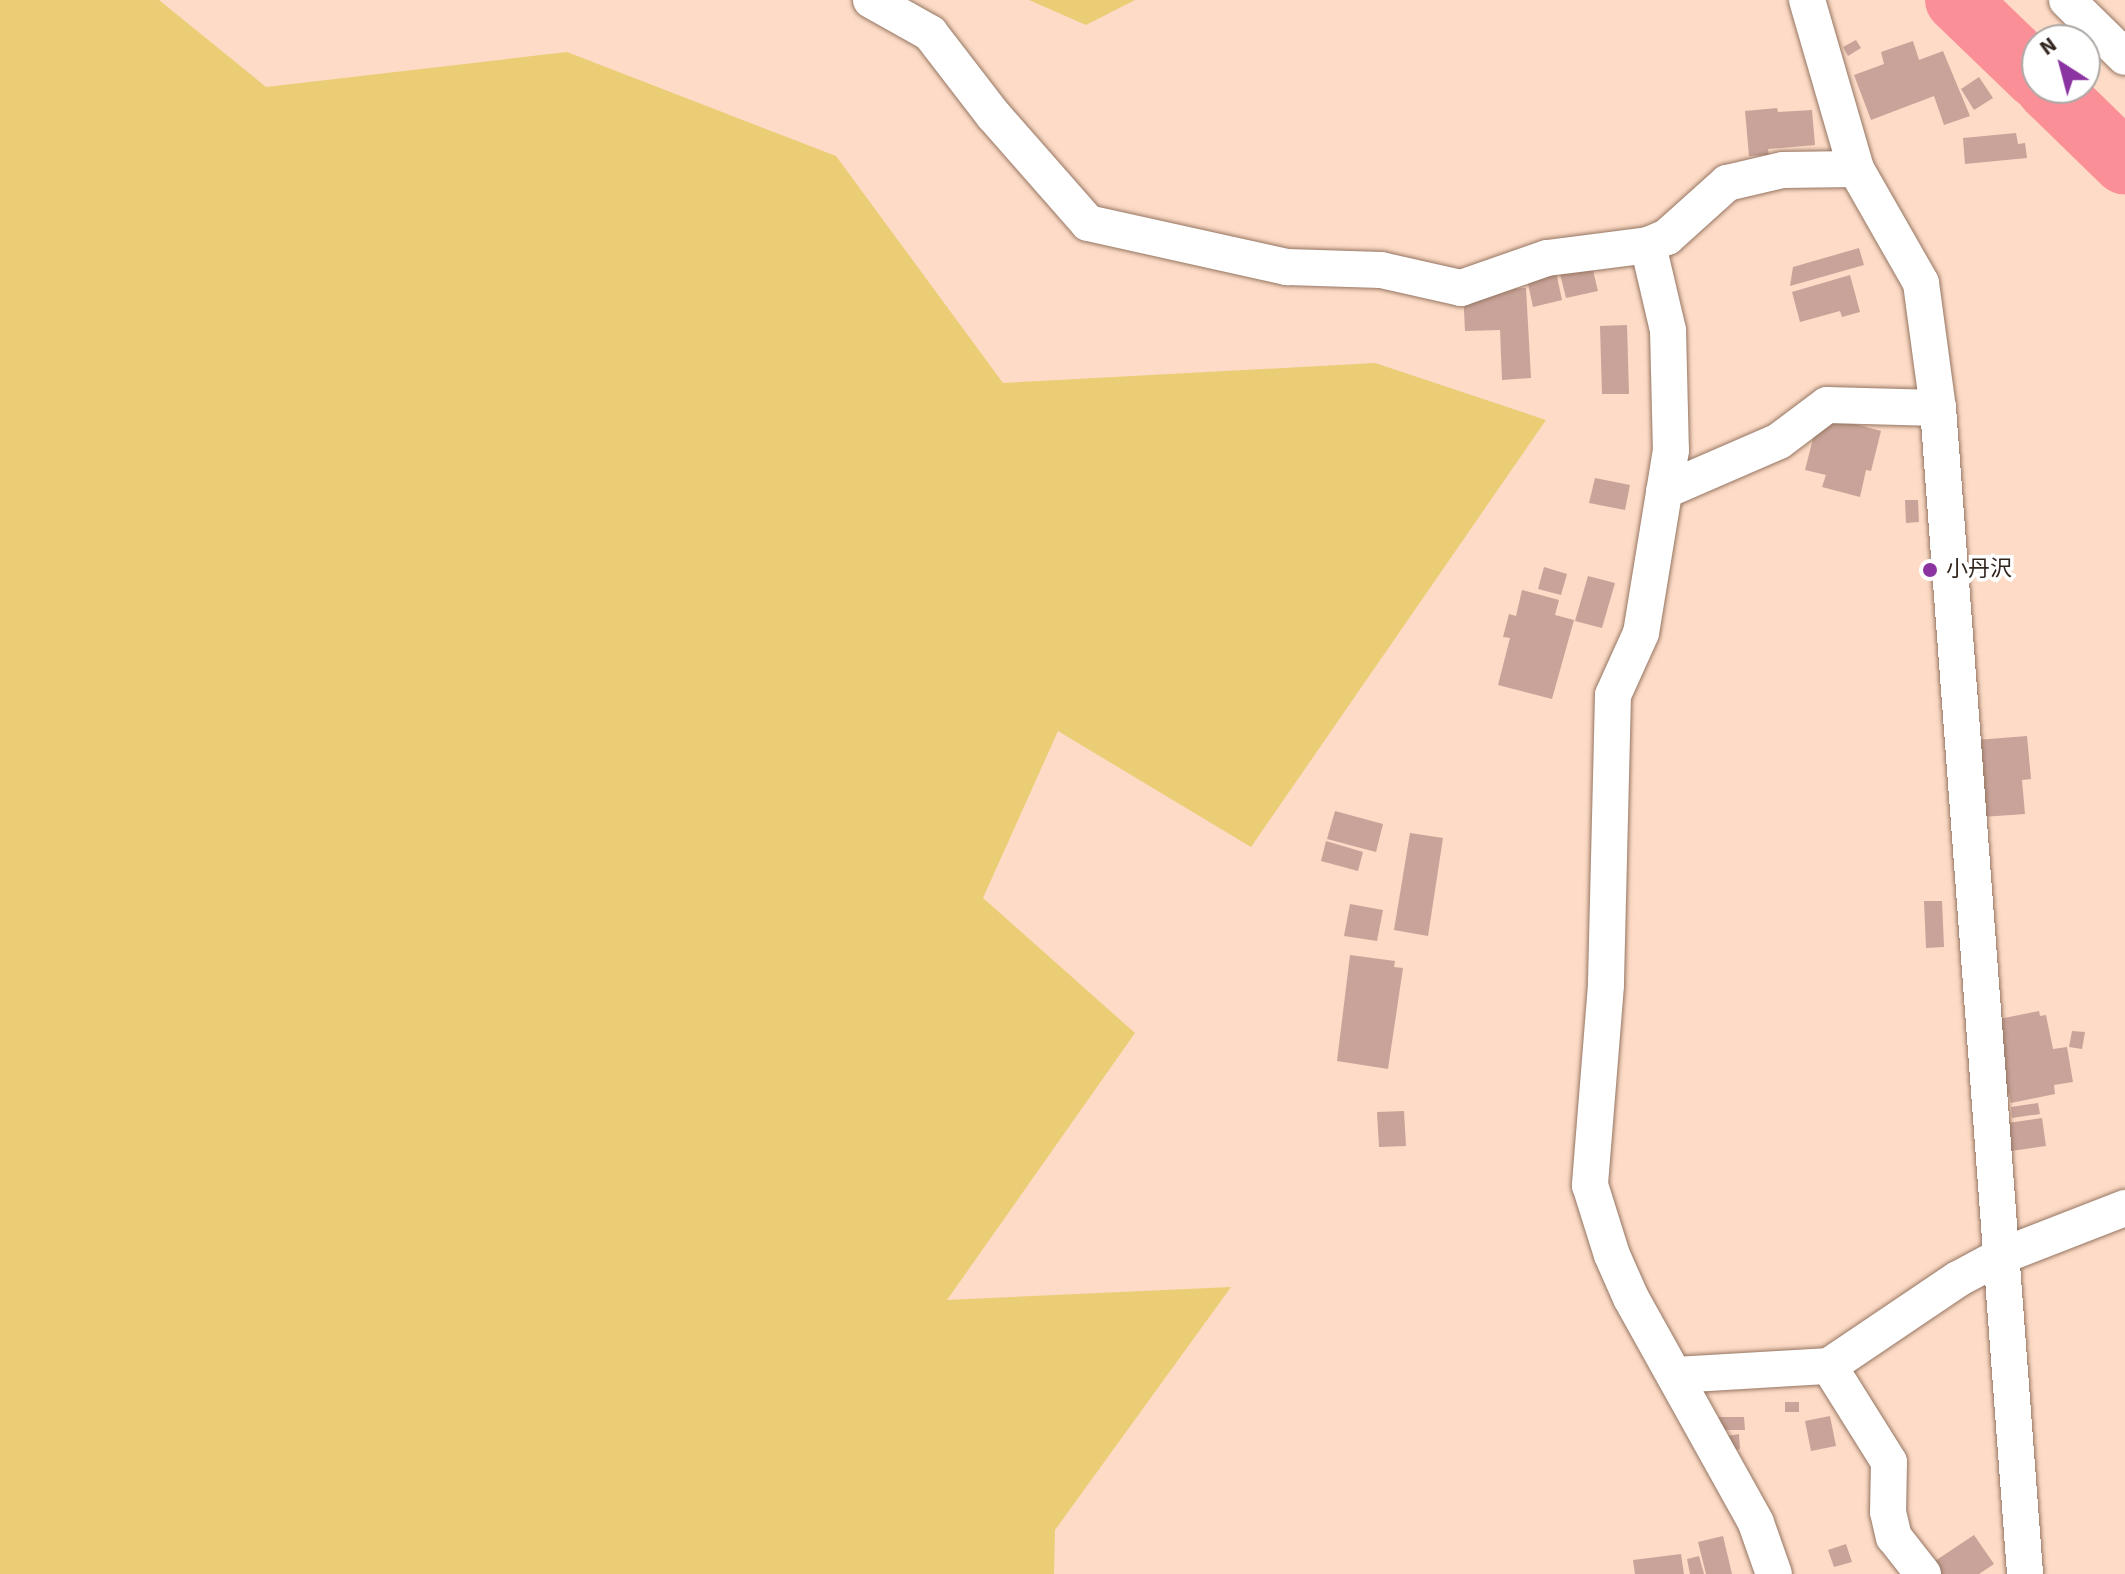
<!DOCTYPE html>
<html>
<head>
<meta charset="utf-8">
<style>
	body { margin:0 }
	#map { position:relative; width:2125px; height:1574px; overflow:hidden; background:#fddbc6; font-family:"Source Sans 3","Noto Sans JP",sans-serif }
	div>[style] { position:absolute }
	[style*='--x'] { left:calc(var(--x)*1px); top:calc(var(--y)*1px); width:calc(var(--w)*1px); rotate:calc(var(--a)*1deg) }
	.green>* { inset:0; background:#ebcd76 }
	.river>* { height:64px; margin:-32px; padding:0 32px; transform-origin:32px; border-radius:32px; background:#fa8f98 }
	.building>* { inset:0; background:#c9a399 }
	.roads { filter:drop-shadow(0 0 2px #947562) drop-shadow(0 0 2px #947562) }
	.minor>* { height:36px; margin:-18px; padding:0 18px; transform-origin:18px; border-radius:18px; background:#fff }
	.dots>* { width:22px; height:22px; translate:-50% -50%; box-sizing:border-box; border:4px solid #fff; border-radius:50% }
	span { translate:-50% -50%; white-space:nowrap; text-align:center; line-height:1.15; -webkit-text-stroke:7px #fff; paint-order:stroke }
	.poi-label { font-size:22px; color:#33261e }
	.left { translate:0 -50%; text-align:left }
	.north { position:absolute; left:2021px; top:24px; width:80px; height:80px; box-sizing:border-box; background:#fff; border:2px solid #ada8a5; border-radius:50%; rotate:324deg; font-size:22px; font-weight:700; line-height:32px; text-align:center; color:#33261e }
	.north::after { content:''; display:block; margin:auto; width:28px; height:36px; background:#8b34a1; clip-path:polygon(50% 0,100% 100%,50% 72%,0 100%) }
</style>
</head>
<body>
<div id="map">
	<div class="green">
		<i style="clip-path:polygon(0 0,159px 0,266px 87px,567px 52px,836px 156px,1003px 383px,1375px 363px,1546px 420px,1251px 847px,1058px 731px,983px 898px,1135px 1033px,947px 1300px,1231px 1287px,1055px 1530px,1054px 1574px,0 1574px)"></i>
		<i style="clip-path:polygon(1029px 0,1135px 0,1086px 25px)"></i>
	</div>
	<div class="river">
		<i style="--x:1957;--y:0;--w:111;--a:43.9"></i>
		<i style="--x:2048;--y:88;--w:107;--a:44.2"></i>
	</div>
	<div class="building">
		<i style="clip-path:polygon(1856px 40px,1861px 48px,1848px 56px,1843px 47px)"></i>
		<i style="clip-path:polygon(1913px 41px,1919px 60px,1943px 51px,1970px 116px,1944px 125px,1934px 96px,1871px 120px,1854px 75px,1884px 64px,1881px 52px)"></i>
		<i style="clip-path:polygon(1979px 77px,1993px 98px,1974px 110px,1961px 89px)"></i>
		<i style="clip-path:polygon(1777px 108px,1778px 112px,1812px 110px,1815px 145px,1768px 149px,1769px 155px,1749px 156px,1745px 111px)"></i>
		<i style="clip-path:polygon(2016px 133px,2018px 144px,2025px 143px,2027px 158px,1965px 164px,1963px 138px)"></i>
		<i style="clip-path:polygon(1859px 248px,1864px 265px,1790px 286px,1793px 267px)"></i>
		<i style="clip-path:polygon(1591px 262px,1598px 291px,1566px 298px,1560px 274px)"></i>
		<i style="clip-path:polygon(1556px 272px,1562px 300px,1533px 307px,1527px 279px)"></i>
		<i style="clip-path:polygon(1850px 275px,1860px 312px,1842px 317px,1840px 311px,1800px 322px,1792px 292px)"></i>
		<i style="clip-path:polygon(1526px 288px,1531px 378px,1502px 380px,1500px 330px,1465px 331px,1463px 291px)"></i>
		<i style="clip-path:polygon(1627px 325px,1629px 394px,1602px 394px,1600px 326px)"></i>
		<i style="clip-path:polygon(1829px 417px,1881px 431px,1871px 471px,1866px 470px,1860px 497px,1822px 487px,1826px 475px,1805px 470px,1818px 419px)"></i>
		<i style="clip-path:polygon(1595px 478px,1630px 485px,1625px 510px,1589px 503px)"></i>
		<i style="clip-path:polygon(1905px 500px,1918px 500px,1919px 522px,1906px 523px)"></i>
		<i style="clip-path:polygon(1544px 567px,1567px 574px,1561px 595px,1538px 589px)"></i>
		<i style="clip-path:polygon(1588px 576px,1615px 583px,1602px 628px,1575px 621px)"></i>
		<i style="clip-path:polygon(1522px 590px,1559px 600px,1555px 615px,1574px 620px,1552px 699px,1498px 685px,1510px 638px,1503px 637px,1509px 614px,1516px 616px)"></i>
		<i style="clip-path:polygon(2027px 736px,2031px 779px,2022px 780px,2025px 814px,1982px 817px,1976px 740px)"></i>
		<i style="clip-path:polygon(1335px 811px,1383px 824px,1376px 852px,1327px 839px)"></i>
		<i style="clip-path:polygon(1410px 833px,1443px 838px,1428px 936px,1394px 930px)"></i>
		<i style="clip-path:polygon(1326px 841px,1363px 852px,1358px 871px,1321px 861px)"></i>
		<i style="clip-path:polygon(1924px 901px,1942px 901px,1944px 947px,1926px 948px)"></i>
		<i style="clip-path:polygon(1350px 904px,1383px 910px,1377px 941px,1344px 936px)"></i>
		<i style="clip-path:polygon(1350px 955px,1395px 961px,1394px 967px,1403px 968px,1388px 1069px,1337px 1061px)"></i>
		<i style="clip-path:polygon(2039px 1011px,2040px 1016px,2046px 1015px,2053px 1049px,2067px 1047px,2073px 1082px,2054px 1085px,2055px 1094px,2011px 1103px,2009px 1094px,2003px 1095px,1989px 1021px)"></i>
		<i style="clip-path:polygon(2072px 1031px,2085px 1032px,2082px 1049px,2069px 1047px)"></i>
		<i style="clip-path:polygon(2038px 1103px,2040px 1114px,2012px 1118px,2011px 1107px)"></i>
		<i style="clip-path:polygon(1404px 1111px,1406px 1146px,1379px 1147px,1377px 1112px)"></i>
		<i style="clip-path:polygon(2042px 1118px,2046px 1146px,1997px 1153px,1993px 1125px)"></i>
		<i style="clip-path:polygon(1785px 1402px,1799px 1402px,1799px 1412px,1785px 1412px)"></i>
		<i style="clip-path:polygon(1830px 1416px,1836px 1446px,1811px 1451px,1805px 1421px)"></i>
		<i style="clip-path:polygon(1717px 1417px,1744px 1417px,1745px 1430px,1717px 1430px)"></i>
		<i style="clip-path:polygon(1739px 1434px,1740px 1449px,1724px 1452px,1722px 1437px)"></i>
		<i style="clip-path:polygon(1974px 1535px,1994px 1564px,1979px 1574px,1939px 1574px,1932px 1563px)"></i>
		<i style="clip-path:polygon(1723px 1536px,1732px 1574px,1706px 1574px,1698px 1542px)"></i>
		<i style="clip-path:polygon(1846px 1544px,1852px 1562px,1834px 1567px,1828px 1550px)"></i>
		<i style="clip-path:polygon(1681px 1554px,1684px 1574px,1635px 1574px,1633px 1560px)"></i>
		<i style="clip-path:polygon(1699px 1556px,1704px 1574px,1690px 1574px,1687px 1559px)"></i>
	</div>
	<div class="roads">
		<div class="minor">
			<i style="--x:871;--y:0;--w:68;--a:29.2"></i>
			<i style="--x:930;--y:33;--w:105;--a:52.4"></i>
			<i style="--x:994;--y:116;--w:142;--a:48.7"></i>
			<i style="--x:1088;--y:223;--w:204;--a:12.5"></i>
			<i style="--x:1287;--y:267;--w:94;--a:1.8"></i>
			<i style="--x:1381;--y:270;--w:82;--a:12.7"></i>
			<i style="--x:1461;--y:288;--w:91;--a:-19.2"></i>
			<i style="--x:1547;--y:258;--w:102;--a:-7.3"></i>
			<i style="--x:1648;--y:245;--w:21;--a:-23"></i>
			<i style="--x:1667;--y:237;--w:81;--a:-42"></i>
			<i style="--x:1727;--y:183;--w:57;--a:-13.1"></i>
			<i style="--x:1783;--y:170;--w:73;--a:-0.8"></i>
			<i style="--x:1807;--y:0;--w:176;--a:73.8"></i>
			<i style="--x:1856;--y:169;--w:131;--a:60.3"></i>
			<i style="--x:1921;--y:283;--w:126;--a:82.3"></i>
			<i style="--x:1938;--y:408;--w:1169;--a:85.73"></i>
			<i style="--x:2067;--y:0;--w:81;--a:44.5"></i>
			<i style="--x:1648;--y:245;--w:87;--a:76.8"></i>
			<i style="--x:1668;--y:330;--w:120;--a:88.6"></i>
			<i style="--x:1671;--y:450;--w:185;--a:99.3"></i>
			<i style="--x:1641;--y:633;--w:68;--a:114.3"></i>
			<i style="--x:1613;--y:695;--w:290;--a:91.4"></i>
			<i style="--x:1606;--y:985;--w:201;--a:94.6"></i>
			<i style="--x:1590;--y:1185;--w:73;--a:72.6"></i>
			<i style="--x:1612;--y:1255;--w:47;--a:66.2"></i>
			<i style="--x:1631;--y:1298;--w:257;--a:60.9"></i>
			<i style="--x:1756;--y:1523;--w:54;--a:70.6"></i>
			<i style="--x:1664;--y:491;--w:125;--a:-23.5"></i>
			<i style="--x:1779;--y:441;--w:60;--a:-36.9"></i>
			<i style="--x:1827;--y:405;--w:111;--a:1.5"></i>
			<i style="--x:1829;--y:1366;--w:113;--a:58"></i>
			<i style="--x:1889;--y:1462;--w:50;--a:91.1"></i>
			<i style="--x:1888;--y:1512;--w:26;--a:77"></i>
			<i style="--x:1894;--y:1537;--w:47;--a:51.9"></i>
			<i style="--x:1676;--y:1375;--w:153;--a:-3.4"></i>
			<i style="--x:1829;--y:1366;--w:156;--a:-34"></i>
			<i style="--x:1958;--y:1279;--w:47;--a:-28.2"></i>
			<i style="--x:1999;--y:1257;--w:135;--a:-21.3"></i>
		</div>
	</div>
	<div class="dots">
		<i style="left:1930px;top:570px;background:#8b34a1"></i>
	</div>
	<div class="poi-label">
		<span class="left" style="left:1946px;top:570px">小丹沢</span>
	</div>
	<div class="north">N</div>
</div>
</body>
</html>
